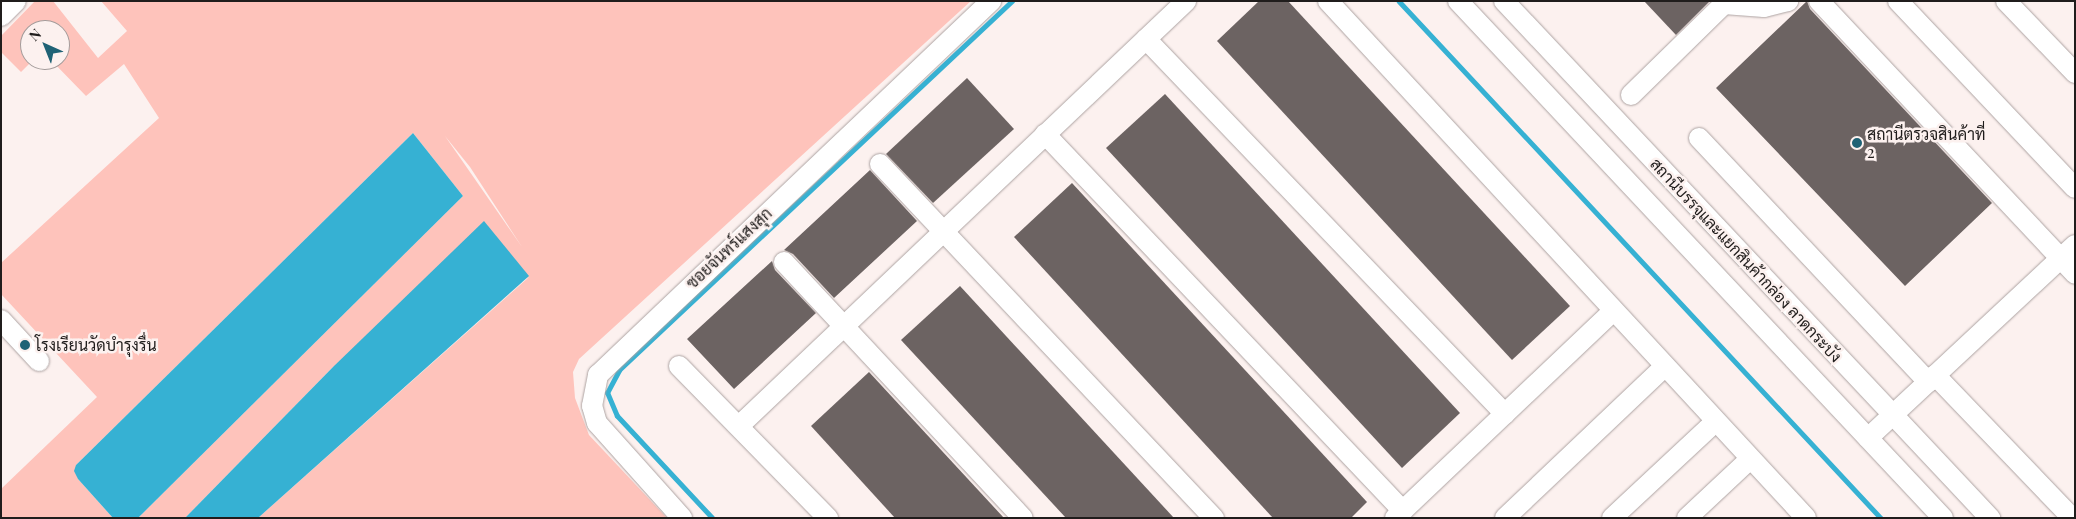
<!DOCTYPE html>
<html>
<head>
<meta charset="utf-8">
<style>
	body { margin:0 }
	#map { position:relative; width:2076px; height:519px; overflow:hidden; background:#fcf1ef; font-family:"Playfair Display",Sarabun,serif }
	div>[style] { position:absolute }
	[style*='--x'] { left:calc(var(--x)*1px); top:calc(var(--y)*1px); width:calc(var(--w)*1px); rotate:calc(var(--a)*1deg) }
	.green>* { inset:0; background:#fec3bb }
	.water>* { inset:0; background:#36b1d3 }
	.stream>* { height:4.5px; margin:-2.25px; padding:0 2.25px; transform-origin:2.25px; border-radius:2.25px; background:#36b1d3 }
	.building>* { inset:0; background:#6c6362 }
	.roads { filter:drop-shadow(0 0 1px #ada3a2) drop-shadow(0 0 1px #ada3a2) }
	.minor>* { height:20px; margin:-10px; padding:0 10px; transform-origin:10px; border-radius:10px; background:#fff }
	.dots>* { width:14px; height:14px; translate:-50% -50%; box-sizing:border-box; border:2px solid #fcf1ef; border-radius:50% }
	span { translate:-50% -50%; white-space:nowrap; text-align:center; line-height:1.15; -webkit-text-stroke:5px #fcf1ef; paint-order:stroke }
	.poi-label { font-size:16px; color:#201d1c }
	.left { translate:0 -50%; text-align:left }
	.street-label { font-size:16px; color:#201d1c }
	.frame { position:absolute; inset:0; border:2px solid #201d1c; pointer-events:none }
	.north { position:absolute; left:20px; top:20px; width:50px; height:50px; box-sizing:border-box; background:#fcf1ef; border:1px solid #a49c9b; border-radius:50%; rotate:316deg; font-size:14px; font-weight:700; line-height:20px; text-align:center; color:#201d1c }
	.north::after { content:''; display:block; margin:auto; width:18px; height:22px; background:#1f6275; clip-path:polygon(50% 0,100% 100%,50% 72%,0 100%) }
</style>
</head>
<body>
<div id="map">
	<div class="green">
		<i style="clip-path:polygon(evenodd,35px 1px,53px 1px,98px 58px,127px 31px,101px 1px,971px 1px,579px 359px,573px 372px,575px 398px,589px 435px,667px 518px,258px 518px,529px 277px,333px 367px,185px 518px,138px 518px,463px 196px,413px 133px,76px 465px,78px 479px,113px 518px,1px 518px,1px 489px,97px 397px,1px 294px,1px 263px,159px 118px,124px 64px,86px 96px,51px 60px,60px 60px,60px 30px,30px 30px,30px 60px,33px 60px,21px 72px,1px 52px,1px 36px,35px 1px,445px 136px,470px 167px,522px 247px,445px 136px)"></i>
	</div>
	<div class="water">
		<i style="clip-path:polygon(413px 133px,463px 196px,138px 518px,113px 518px,78px 479px,74px 471px,76px 465px)"></i>
		<i style="clip-path:polygon(484px 221px,529px 276px,258px 518px,185px 518px,333px 367px)"></i>
	</div>
	<div class="stream">
		<i style="--x:1399;--y:1;--w:707;--a:47.01"></i>
		<i style="--x:712;--y:518;--w:139;--a:-133"></i>
		<i style="--x:617;--y:416;--w:25;--a:-113"></i>
		<i style="--x:607;--y:393;--w:26;--a:-62"></i>
		<i style="--x:619;--y:370;--w:539;--a:-43.2"></i>
	</div>
	<div class="building">
		<i style="clip-path:polygon(1259px 1px,1288px 1px,1570px 306px,1512px 360px,1217px 41px)"></i>
		<i style="clip-path:polygon(1644px 1px,1710px 1px,1676px 35px)"></i>
		<i style="clip-path:polygon(1807px 1px,1810px 9px,1992px 203px,1905px 286px,1716px 88px)"></i>
		<i style="clip-path:polygon(967px 78px,1014px 129px,933px 203px,886px 154px)"></i>
		<i style="clip-path:polygon(1165px 94px,1460px 413px,1402px 468px,1106px 148px)"></i>
		<i style="clip-path:polygon(870px 170px,917px 221px,834px 298px,793px 254px,784px 250px)"></i>
		<i style="clip-path:polygon(1072px 183px,1367px 502px,1351px 518px,1273px 518px,1014px 237px)"></i>
		<i style="clip-path:polygon(772px 261px,775px 270px,816px 313px,734px 389px,687px 339px)"></i>
		<i style="clip-path:polygon(960px 286px,1174px 518px,1066px 518px,901px 340px)"></i>
		<i style="clip-path:polygon(869px 372px,1004px 518px,895px 518px,811px 426px)"></i>
	</div>
	<div class="roads">
		<div class="minor">
			<i style="--x:1328;--y:1;--w:704;--a:47.24"></i>
			<i style="--x:1458;--y:1;--w:709;--a:46.83"></i>
			<i style="--x:1504;--y:1;--w:710;--a:46.77"></i>
			<i style="--x:1819;--y:1;--w:374;--a:46.8"></i>
			<i style="--x:1898;--y:1;--w:257;--a:46.6"></i>
			<i style="--x:2006;--y:1;--w:100;--a:46.2"></i>
			<i style="--x:1;--y:16;--w:21;--a:-45"></i>
			<i style="--x:1146;--y:39;--w:519;--a:46.25"></i>
			<i style="--x:1631;--y:95;--w:130;--a:-44.4"></i>
			<i style="--x:1724;--y:4;--w:40;--a:4.3"></i>
			<i style="--x:1764;--y:7;--w:25;--a:-14"></i>
			<i style="--x:1045;--y:134;--w:520;--a:46.48"></i>
			<i style="--x:1699;--y:138;--w:335;--a:46.8"></i>
			<i style="--x:880;--y:164;--w:487;--a:46.7"></i>
			<i style="--x:784;--y:262;--w:350;--a:47"></i>
			<i style="--x:1;--y:320;--w:56;--a:47.2"></i>
			<i style="--x:679;--y:366;--w:213;--a:45.6"></i>
			<i style="--x:1935;--y:375;--w:198;--a:46.2"></i>
			<i style="--x:739;--y:426;--w:617;--a:-43.55"></i>
			<i style="--x:1868;--y:438;--w:283;--a:-43"></i>
			<i style="--x:682;--y:518;--w:127;--a:-131.8"></i>
			<i style="--x:597;--y:423;--w:18;--a:-106"></i>
			<i style="--x:592;--y:406;--w:32;--a:-79"></i>
			<i style="--x:598;--y:375;--w:543;--a:-43.58"></i>
			<i style="--x:1395;--y:518;--w:299;--a:-43.5"></i>
			<i style="--x:1505;--y:518;--w:219;--a:-43.5"></i>
			<i style="--x:1612;--y:518;--w:141;--a:-43"></i>
			<i style="--x:1687;--y:518;--w:86;--a:-43.1"></i>
		</div>
	</div>
	<div class="dots">
		<i style="left:1857px;top:143px;background:#1f6275"></i>
		<i style="left:25px;top:345px;background:#1f6275"></i>
	</div>
	<div class="poi-label">
		<span class="left" style="left:1867px;top:143px">สถานีตรวจสินค้าที่<br>2</span>
		<span class="left" style="left:35px;top:345px">โรงเรียนวัดบำรุงรื่น</span>
	</div>
	<div class="street-label">
		<span style="left:729px;top:248px;rotate:-43deg">ซอยจันทร์แสงสุก</span>
		<span style="left:1746px;top:260px;rotate:47deg">สถานีบรรจุและแยกสินค้ากล่อง ลาดกระบัง</span>
	</div>
	<div class="frame"></div>
	<div class="north">N</div>
</div>
</body>
</html>
